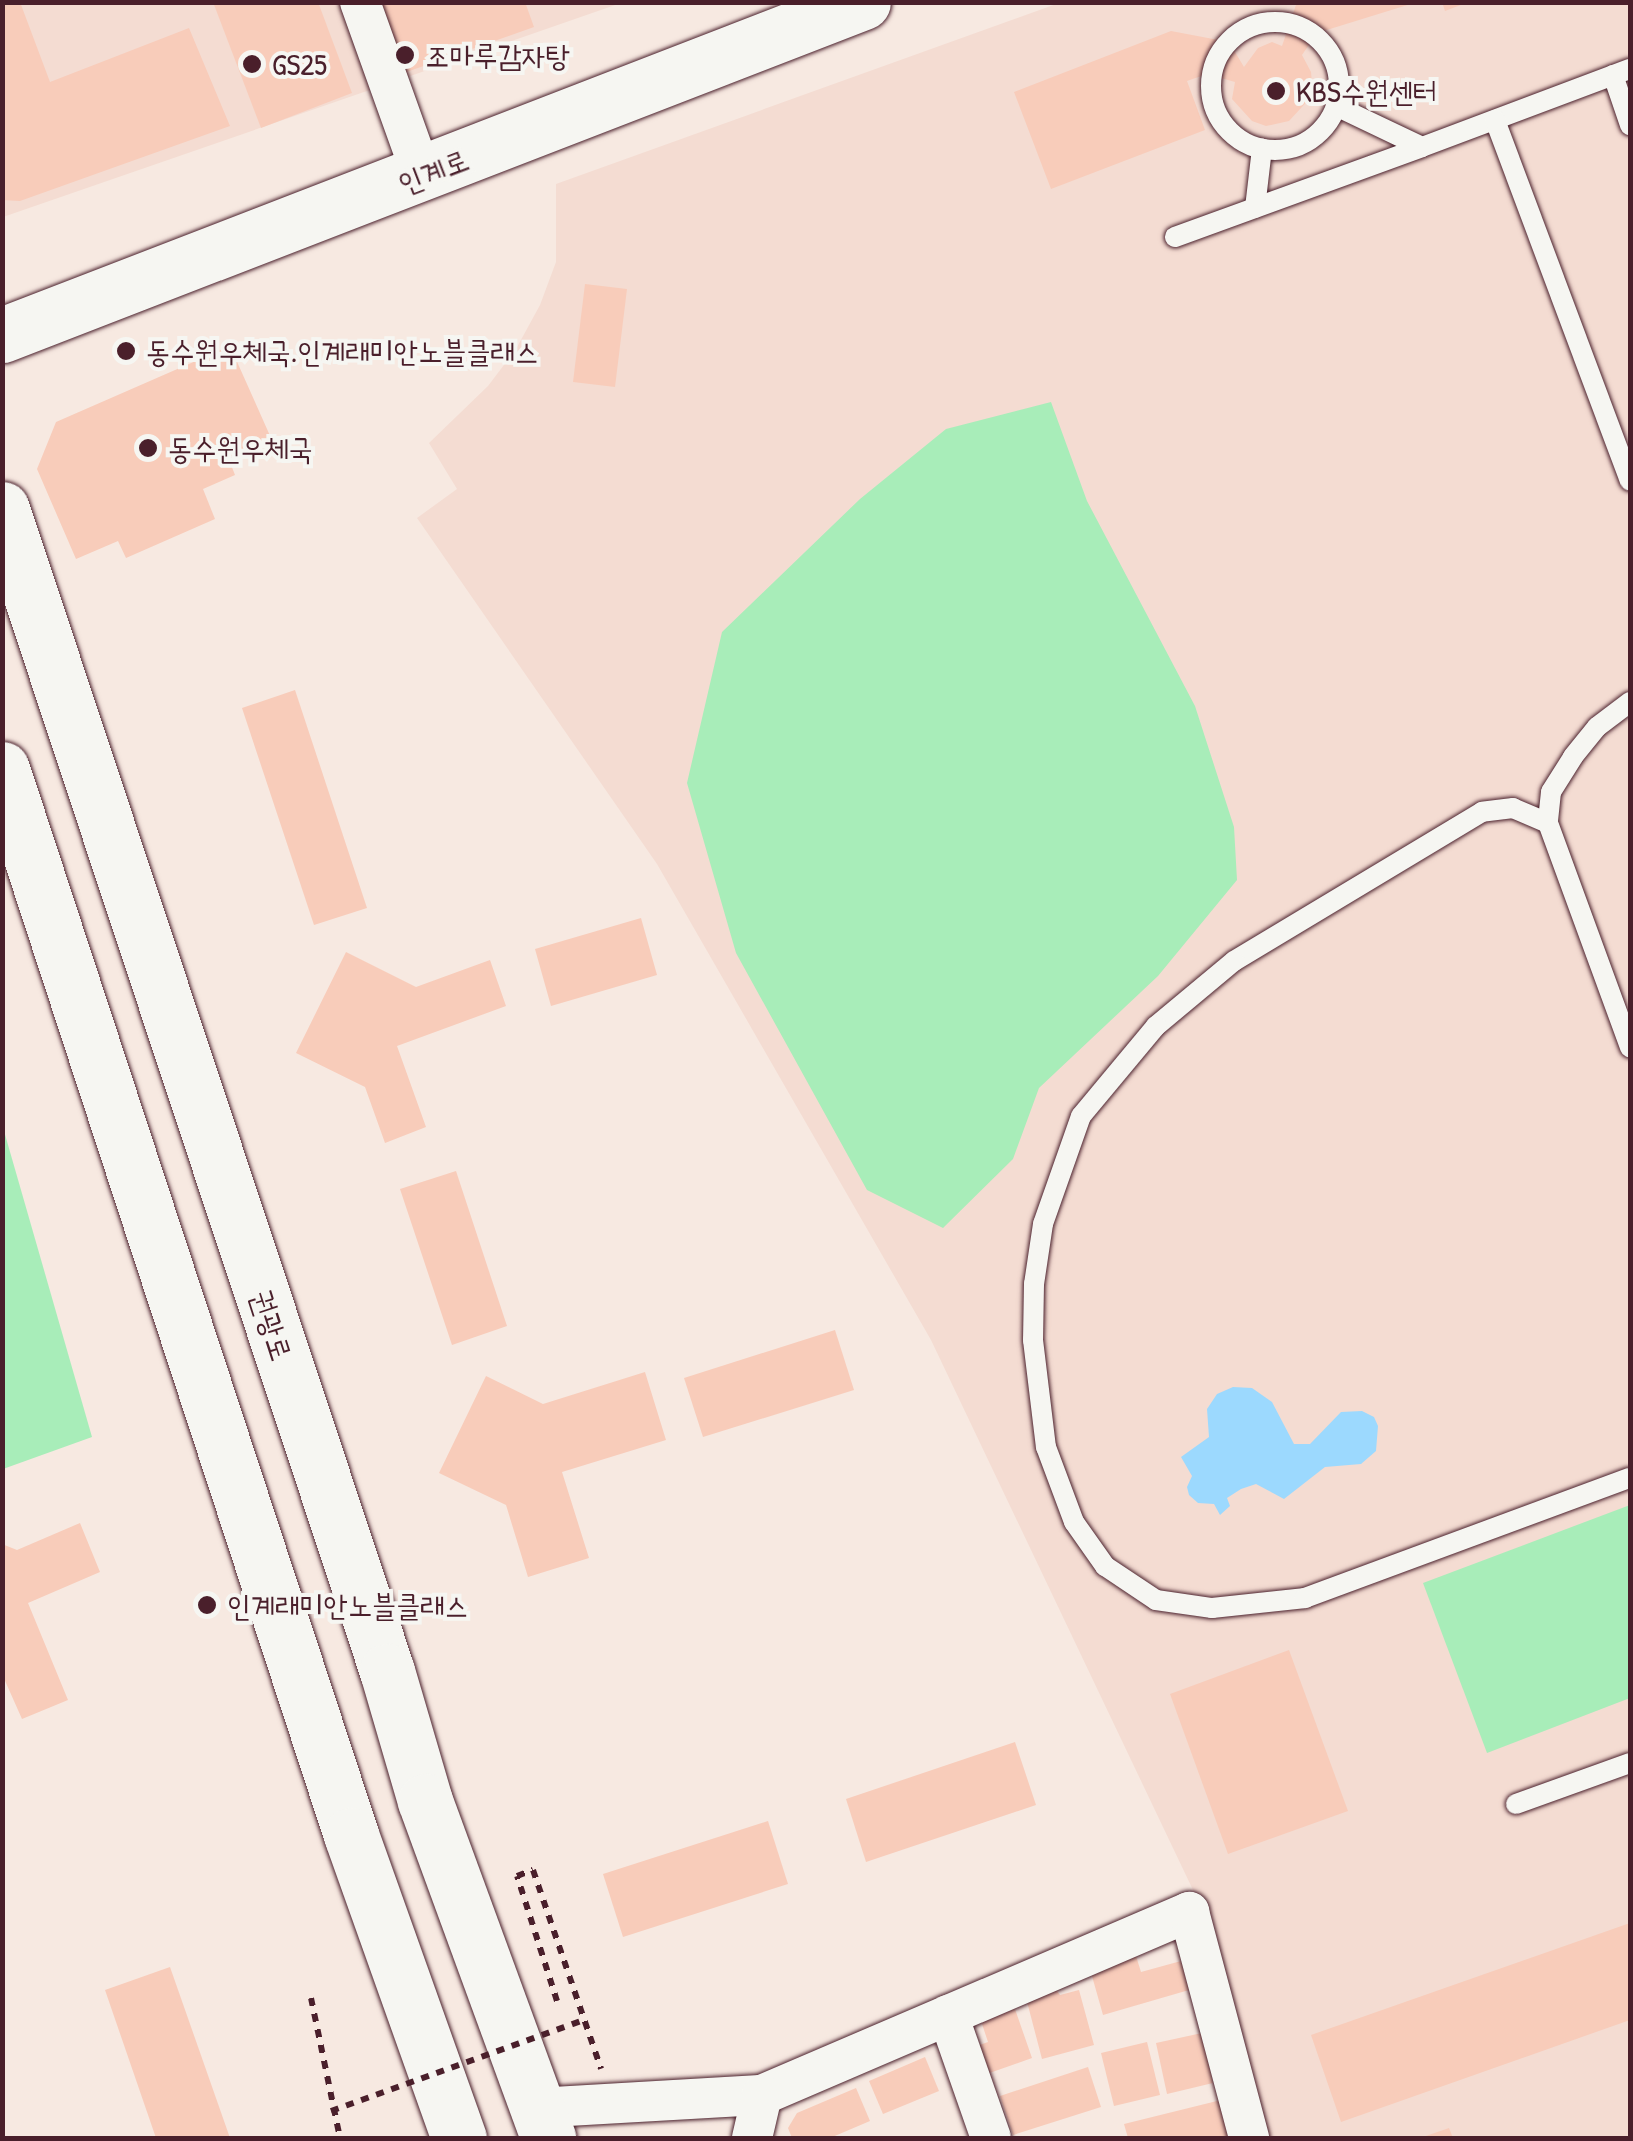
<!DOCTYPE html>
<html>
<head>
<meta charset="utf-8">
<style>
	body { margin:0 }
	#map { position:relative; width:1633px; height:2141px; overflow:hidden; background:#f7e9e1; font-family:"Patrick Hand","Poor Story",sans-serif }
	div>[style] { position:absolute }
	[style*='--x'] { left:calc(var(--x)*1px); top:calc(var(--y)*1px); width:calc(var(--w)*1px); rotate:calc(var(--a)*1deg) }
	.built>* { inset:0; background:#f4dcd2 }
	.green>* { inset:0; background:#a8edb9 }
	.water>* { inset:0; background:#9cd9fe }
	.building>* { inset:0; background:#f8ccba }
	.path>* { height:6px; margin-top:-3px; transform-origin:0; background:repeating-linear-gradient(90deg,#4a1f2b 0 8px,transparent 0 16px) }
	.roads { filter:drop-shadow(0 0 2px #4a1f2b) drop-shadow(0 0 2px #4a1f2b) }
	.lane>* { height:20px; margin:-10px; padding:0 10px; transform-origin:10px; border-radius:10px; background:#f6f6f2 }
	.lane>.ring { margin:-10px; padding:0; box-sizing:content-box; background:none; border:20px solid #f6f6f2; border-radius:50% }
	.street>* { height:40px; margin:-20px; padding:0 20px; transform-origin:20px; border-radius:20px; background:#f6f6f2 }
	.secondary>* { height:55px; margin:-27.5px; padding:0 27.5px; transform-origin:27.5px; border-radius:27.5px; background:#f6f6f2 }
	.path-bridge>* { height:6px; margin-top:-3px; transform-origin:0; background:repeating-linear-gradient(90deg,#4a1f2b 0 8px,transparent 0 16px) }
	.dots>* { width:28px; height:28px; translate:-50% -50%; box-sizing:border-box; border:5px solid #f6f6f2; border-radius:50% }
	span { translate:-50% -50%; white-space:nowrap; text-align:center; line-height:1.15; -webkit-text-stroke:8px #f6f6f2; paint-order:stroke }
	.poi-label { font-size:30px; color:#4a1f2b }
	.left { translate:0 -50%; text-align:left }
	.street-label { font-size:30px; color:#4a1f2b }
	.frame { position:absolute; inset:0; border:5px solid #4a1f2b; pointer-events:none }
</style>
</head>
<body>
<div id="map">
	<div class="built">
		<i style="clip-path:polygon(3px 2px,621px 3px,3px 217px)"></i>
		<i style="clip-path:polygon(1059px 3px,1630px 3px,1630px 2138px,1264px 2138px,1193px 1890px,931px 1340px,657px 864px,417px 518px,457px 489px,429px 443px,488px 386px,516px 349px,540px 305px,556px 262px,556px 184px)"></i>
	</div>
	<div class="green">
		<i style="clip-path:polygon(1051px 402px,1087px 501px,1195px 706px,1234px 827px,1237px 880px,1158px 976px,1039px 1088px,1013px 1159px,943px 1228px,867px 1190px,736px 953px,687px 783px,722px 632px,860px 499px,946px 429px)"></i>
		<i style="clip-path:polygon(2px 1124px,92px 1437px,3px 1469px,2px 1469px)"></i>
		<i style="clip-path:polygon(1630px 1505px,1630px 1698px,1487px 1753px,1423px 1583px)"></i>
	</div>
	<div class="water">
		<i style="clip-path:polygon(1233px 1387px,1252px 1388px,1272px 1402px,1294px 1444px,1310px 1444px,1341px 1412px,1362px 1411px,1374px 1417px,1378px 1426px,1376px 1451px,1361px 1464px,1325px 1467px,1284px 1499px,1256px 1484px,1241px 1489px,1227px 1498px,1230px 1506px,1220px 1515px,1214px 1504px,1198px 1503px,1189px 1495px,1187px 1487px,1192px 1476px,1181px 1457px,1209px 1437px,1207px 1409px,1217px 1394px)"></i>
	</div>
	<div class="building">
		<i style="clip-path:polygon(2px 2px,20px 2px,50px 82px,189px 28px,230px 126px,20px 201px,2px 200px)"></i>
		<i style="clip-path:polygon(213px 2px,318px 2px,352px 93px,261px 128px)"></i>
		<i style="clip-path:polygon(373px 2px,525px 2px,534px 27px,398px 75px)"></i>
		<i style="clip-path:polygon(1297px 2px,1414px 3px,1317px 33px,1302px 55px,1311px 72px,1313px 95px,1289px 121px,1266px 126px,1252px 121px,1232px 99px,1235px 82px,1207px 74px,1187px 81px,1205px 130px,1051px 189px,1014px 92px,1171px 31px,1229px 42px,1244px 67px,1258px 48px,1272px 42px,1282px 46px)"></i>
		<i style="clip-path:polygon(1442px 2px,1466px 2px,1466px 3px,1445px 11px)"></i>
		<i style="clip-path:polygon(585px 284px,627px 289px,615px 387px,573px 382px)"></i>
		<i style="clip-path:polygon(230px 346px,271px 438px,228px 457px,235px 475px,203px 489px,215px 519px,126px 558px,118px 541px,76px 559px,37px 469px,56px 422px)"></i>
		<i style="clip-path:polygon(295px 690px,367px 908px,314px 925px,242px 708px)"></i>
		<i style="clip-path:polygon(641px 918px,657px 975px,551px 1006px,535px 949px)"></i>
		<i style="clip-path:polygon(346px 952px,416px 987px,490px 960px,506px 1006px,397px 1046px,426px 1127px,385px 1143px,365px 1087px,296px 1053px)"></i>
		<i style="clip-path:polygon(456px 1171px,507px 1326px,452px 1345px,400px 1189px)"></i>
		<i style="clip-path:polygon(835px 1330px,854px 1390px,703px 1437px,684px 1378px)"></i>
		<i style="clip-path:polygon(645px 1372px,666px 1440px,562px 1472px,589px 1558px,528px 1577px,506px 1505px,439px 1473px,486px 1376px,543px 1404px)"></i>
		<i style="clip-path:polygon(80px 1523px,100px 1572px,28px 1603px,68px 1700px,22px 1719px,2px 1674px,2px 1544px,17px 1550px)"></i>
		<i style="clip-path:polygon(1289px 1650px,1348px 1811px,1228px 1854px,1170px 1694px)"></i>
		<i style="clip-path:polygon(1015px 1742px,1036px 1805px,866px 1862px,846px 1799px)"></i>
		<i style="clip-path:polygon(768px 1821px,788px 1884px,623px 1937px,603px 1874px)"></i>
		<i style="clip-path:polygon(1630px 1923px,1630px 2020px,1341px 2122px,1311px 2035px)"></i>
		<i style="clip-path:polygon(1136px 1956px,1141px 1972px,1181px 1961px,1189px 1990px,1103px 2015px,1090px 1969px)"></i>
		<i style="clip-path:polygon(170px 1967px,230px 2138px,156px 2138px,105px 1990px)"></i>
		<i style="clip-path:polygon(1054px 1987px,1060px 1995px,1079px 1990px,1094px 2045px,1042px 2059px,1025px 1994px)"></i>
		<i style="clip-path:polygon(1015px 2009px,1032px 2058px,981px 2076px,971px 2048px,988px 2042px,981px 2021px)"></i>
		<i style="clip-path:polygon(1202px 2033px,1213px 2083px,1167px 2094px,1156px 2043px)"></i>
		<i style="clip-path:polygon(1147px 2042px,1160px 2095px,1114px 2106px,1101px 2053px)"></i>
		<i style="clip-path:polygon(925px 2057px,939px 2091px,883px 2114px,869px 2081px)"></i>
		<i style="clip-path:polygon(1088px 2067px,1101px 2107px,1013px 2135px,1000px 2096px)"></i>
		<i style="clip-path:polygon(856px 2088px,870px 2121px,830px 2138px,792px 2138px,788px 2128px,797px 2113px)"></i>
		<i style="clip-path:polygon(1221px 2100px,1230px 2138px,1128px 2138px,1124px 2124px)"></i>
		<i style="clip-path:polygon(1449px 2128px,1453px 2138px,1420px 2138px)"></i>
	</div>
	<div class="path">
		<i style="--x:311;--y:1998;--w:143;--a:78.3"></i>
		<i style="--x:557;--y:2001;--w:131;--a:-107.7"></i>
		<i style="--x:517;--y:1876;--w:17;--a:-21"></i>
		<i style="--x:533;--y:1870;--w:210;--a:71.1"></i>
	</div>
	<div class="roads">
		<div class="lane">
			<i class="ring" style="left:1211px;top:22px;width:108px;height:108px"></i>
			<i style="--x:1613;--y:75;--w:53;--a:71.2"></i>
			<i style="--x:1336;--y:106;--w:95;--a:25.5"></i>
			<i style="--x:1422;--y:147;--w:222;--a:-20.6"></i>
			<i style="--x:1495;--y:120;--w:385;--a:69.5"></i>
			<i style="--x:1255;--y:208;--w:60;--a:-83.3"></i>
			<i style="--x:1175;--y:237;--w:263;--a:-20"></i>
			<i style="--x:1630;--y:702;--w:41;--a:142.9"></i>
			<i style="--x:1597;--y:727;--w:38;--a:129"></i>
			<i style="--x:1573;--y:757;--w:41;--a:122.2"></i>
			<i style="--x:1551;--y:792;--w:31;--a:96"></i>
			<i style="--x:1548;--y:823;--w:239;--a:69.9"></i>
			<i style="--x:1548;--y:823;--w:38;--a:-157"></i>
			<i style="--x:1513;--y:808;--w:31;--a:173"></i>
			<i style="--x:1482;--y:812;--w:289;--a:149"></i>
			<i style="--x:1234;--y:961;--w:102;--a:140.2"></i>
			<i style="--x:1156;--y:1026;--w:117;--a:129.8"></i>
			<i style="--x:1081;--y:1116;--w:114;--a:109.4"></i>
			<i style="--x:1043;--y:1224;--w:61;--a:98.5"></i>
			<i style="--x:1034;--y:1284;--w:56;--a:91"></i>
			<i style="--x:1033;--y:1340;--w:108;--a:83.1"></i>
			<i style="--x:1046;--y:1447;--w:80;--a:69.5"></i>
			<i style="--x:1074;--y:1522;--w:54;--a:54.8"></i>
			<i style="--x:1105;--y:1566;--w:61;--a:33.7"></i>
			<i style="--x:1156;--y:1600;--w:57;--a:8.1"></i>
			<i style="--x:1212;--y:1608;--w:94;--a:-6.1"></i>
			<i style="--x:1305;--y:1598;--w:346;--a:-20.3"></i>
			<i style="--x:1516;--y:1804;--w:121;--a:-19.8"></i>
		</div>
		<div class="street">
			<i style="--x:360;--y:2;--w:184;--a:70.3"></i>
			<i style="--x:948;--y:2015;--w:130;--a:70.7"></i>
			<i style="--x:535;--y:2108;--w:227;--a:-3.3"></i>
			<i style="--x:762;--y:2095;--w:465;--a:-23.2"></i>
			<i style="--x:1189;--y:1912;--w:234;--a:75.1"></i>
			<i style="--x:752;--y:2138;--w:44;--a:-76.9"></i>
		</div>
		<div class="secondary">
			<i style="--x:2;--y:335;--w:923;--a:-21.14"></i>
			<i style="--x:2;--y:509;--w:1224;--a:71.67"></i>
			<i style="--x:387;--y:1671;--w:135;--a:73.7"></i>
			<i style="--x:425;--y:1801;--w:359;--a:69.9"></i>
			<i style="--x:2;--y:769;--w:1122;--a:71.87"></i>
			<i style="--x:351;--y:1835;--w:322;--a:70.4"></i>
		</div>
	</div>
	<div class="path-bridge">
		<i style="--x:331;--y:2111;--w:269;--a:-19.8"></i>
	</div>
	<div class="dots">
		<i style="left:405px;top:55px;background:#4a1f2b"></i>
		<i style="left:252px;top:64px;background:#4a1f2b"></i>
		<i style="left:1276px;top:91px;background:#4a1f2b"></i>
		<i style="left:126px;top:351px;background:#4a1f2b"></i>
		<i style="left:148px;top:448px;background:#4a1f2b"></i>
		<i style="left:207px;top:1605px;background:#4a1f2b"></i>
	</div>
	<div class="poi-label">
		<span class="left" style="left:425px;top:55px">조마루감자탕</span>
		<span class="left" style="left:272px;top:64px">GS25</span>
		<span class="left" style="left:1296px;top:91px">KBS수원센터</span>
		<span class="left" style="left:146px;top:351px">동수원우체국.인계래미안노블클래스</span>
		<span class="left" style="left:168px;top:448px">동수원우체국</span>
		<span class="left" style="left:227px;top:1605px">인계래미안노블클래스</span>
	</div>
	<div class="street-label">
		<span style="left:433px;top:171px;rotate:-21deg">인계로</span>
		<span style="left:272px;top:1325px;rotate:72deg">권광로</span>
	</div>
	<div class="frame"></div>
</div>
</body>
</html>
